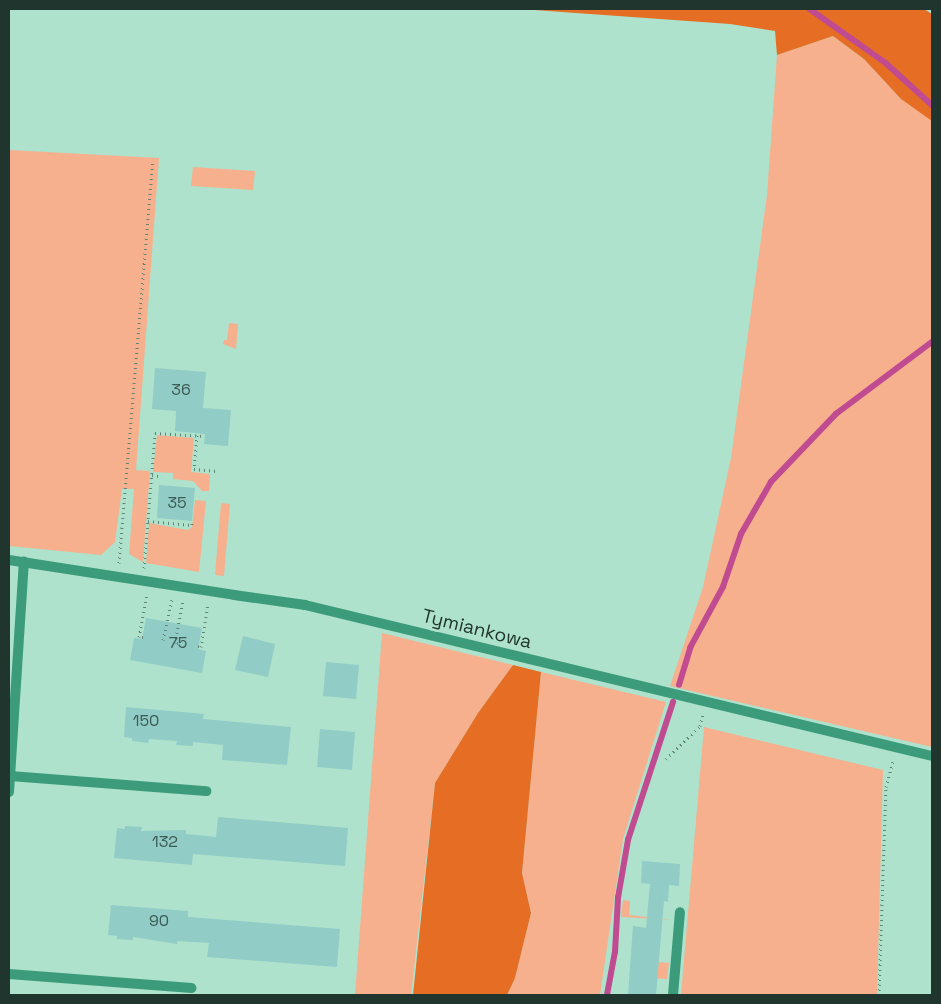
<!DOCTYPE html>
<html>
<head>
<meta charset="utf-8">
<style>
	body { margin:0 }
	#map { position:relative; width:941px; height:1004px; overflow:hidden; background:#aee2cc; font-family:"Space Grotesk",sans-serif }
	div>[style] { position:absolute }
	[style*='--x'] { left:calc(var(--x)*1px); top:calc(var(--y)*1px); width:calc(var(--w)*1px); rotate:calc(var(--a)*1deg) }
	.green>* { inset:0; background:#f6b08d }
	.forest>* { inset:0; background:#e56e24 }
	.stream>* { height:5.5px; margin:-2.75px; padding:0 2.75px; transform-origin:2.75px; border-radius:2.75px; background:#c14b90 }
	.building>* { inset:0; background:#91ccc6 }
	.path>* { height:3px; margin-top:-1.5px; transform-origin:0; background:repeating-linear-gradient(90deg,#618475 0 1px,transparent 0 5px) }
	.service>* { height:10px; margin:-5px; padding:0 5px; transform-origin:5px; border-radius:5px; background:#3c9b7b }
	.minor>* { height:10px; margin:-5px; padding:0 5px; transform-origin:5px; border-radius:5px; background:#3c9b7b }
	span { translate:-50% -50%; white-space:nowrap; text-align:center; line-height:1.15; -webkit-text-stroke:5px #aee2cc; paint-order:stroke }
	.number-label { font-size:16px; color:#3c5b53 }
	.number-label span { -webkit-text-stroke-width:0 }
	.street-label { font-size:19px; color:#20352d }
	.frame { position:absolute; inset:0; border:10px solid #20352d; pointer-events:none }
</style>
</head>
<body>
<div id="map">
	<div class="green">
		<i style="clip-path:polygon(833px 36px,864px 59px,901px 99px,932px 120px,932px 747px,670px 686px,703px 587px,731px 458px,767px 195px,777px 55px)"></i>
		<i style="clip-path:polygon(9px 150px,159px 158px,136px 470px,150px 471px,143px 562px,129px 554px,134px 489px,122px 489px,115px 542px,101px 555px,9px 546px)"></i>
		<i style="clip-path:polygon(193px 167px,255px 171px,253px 190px,191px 186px)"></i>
		<i style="clip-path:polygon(229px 323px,238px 324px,236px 349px,223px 344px,224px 340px,227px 340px)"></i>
		<i style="clip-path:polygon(157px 435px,194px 438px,191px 472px,210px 474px,209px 491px,202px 491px,193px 481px,173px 479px,173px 473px,153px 472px)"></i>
		<i style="clip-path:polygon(195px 500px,206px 501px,199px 572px,146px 563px,149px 523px,188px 530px,192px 527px)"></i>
		<i style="clip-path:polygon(221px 503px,230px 504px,224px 576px,215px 575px)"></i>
		<i style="clip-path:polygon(382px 633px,513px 665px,478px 713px,435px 783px,411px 995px,355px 995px)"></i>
		<i style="clip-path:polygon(541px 672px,666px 702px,623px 839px,600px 995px,507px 995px,515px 978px,531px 913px,522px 873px)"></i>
		<i style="clip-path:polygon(704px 727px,883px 770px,877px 995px,681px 995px)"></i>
		<i style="clip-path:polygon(623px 900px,630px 901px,629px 915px,672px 920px,621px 917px)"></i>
		<i style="clip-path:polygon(659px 962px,669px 963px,667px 979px,647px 978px)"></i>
	</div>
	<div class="forest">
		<i style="clip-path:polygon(520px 9px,924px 9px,932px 14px,932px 121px,901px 99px,864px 59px,833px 36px,777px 55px,775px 31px,730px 24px)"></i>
		<i style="clip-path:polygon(513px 665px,541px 672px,522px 873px,531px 913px,515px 978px,507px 995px,413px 995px,435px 783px,478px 713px)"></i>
	</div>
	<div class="stream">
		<i style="--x:810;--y:9;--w:93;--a:35.4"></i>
		<i style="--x:886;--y:63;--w:62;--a:42.4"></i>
		<i style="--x:679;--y:685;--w:39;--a:-73"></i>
		<i style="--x:690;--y:648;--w:69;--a:-61.6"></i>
		<i style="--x:723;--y:587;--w:56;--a:-71.2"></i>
		<i style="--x:741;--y:534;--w:60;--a:-60"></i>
		<i style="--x:771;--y:482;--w:94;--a:-46.3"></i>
		<i style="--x:836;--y:414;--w:120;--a:-36.9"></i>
		<i style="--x:607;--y:995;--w:44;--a:-79.5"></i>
		<i style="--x:615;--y:952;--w:54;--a:-86.8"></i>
		<i style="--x:618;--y:898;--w:59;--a:-80.2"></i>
		<i style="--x:628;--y:840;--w:145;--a:-71.9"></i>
	</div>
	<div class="building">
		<i style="clip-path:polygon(155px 368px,206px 372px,203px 408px,231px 410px,228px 446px,204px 444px,205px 434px,175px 431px,176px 411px,152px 409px)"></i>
		<i style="clip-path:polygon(159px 485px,195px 488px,192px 521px,157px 518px)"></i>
		<i style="clip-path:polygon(146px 618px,202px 628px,198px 649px,206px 651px,202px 673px,130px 660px,134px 638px,142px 639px)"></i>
		<i style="clip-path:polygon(243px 636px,275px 644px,268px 677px,235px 670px)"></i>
		<i style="clip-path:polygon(326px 662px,359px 665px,356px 699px,323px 696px)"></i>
		<i style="clip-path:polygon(126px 707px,204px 714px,203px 719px,291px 727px,287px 765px,222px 760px,223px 745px,193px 742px,193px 746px,176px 745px,177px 741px,149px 739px,148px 743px,132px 741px,132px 738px,124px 737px)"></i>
		<i style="clip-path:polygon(320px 729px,355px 732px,352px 770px,317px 767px)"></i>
		<i style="clip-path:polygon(218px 817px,348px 828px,345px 866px,193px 854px,192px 865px,114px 858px,117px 828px,125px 829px,125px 826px,142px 827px,141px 831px,186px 830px,186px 834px,216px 837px)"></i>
		<i style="clip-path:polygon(642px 861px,680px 864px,679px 886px,669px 885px,668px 902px,664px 901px,656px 995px,628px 995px,633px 926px,646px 928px,650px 884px,641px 883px)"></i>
		<i style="clip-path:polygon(111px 905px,188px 911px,188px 917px,340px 929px,337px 967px,207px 957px,209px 943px,177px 941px,177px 944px,133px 937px,133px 940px,117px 939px,117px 936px,108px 935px)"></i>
	</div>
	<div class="path">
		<i style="--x:197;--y:435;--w:34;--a:95"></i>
		<i style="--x:194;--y:469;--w:23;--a:5"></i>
		<i style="--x:152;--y:475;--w:6;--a:9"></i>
		<i style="--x:148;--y:521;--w:44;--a:5.2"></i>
		<i style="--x:192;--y:525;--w:4;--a:-90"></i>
		<i style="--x:119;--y:563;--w:402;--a:-85.2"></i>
		<i style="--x:144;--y:568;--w:135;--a:-85.3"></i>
		<i style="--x:155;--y:433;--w:49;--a:3.5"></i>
		<i style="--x:143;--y:637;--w:4;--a:180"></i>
		<i style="--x:139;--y:637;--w:44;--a:-79.5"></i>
		<i style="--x:163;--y:640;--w:42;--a:-77.6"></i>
		<i style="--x:178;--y:643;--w:3;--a:180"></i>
		<i style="--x:175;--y:643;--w:44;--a:-79.5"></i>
		<i style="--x:198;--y:646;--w:3;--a:18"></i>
		<i style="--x:201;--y:647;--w:44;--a:-80.8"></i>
		<i style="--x:666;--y:759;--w:47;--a:-44.1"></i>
		<i style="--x:700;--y:726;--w:12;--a:-76"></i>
		<i style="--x:879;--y:995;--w:208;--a:-88.1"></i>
		<i style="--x:886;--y:787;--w:28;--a:-75"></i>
	</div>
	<div class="service">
		<i style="--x:234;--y:595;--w:72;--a:8"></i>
		<i style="--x:305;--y:605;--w:645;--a:13.54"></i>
		<i style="--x:10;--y:776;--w:197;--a:4.4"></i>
		<i style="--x:9;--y:792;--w:231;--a:-86.3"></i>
		<i style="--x:9;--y:974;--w:183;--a:4.4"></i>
		<i style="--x:673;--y:995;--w:83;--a:-85.2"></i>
	</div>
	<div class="minor">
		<i style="--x:9;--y:560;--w:228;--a:8.8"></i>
	</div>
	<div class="number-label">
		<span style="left:181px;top:390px">36</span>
		<span style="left:177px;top:503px">35</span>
		<span style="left:178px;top:643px">75</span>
		<span style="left:146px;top:721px">150</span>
		<span style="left:165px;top:842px">132</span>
		<span style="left:159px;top:921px">90</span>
	</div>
	<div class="street-label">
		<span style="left:477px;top:629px;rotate:14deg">Tymiankowa</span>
	</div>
	<div class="frame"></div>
</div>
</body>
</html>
